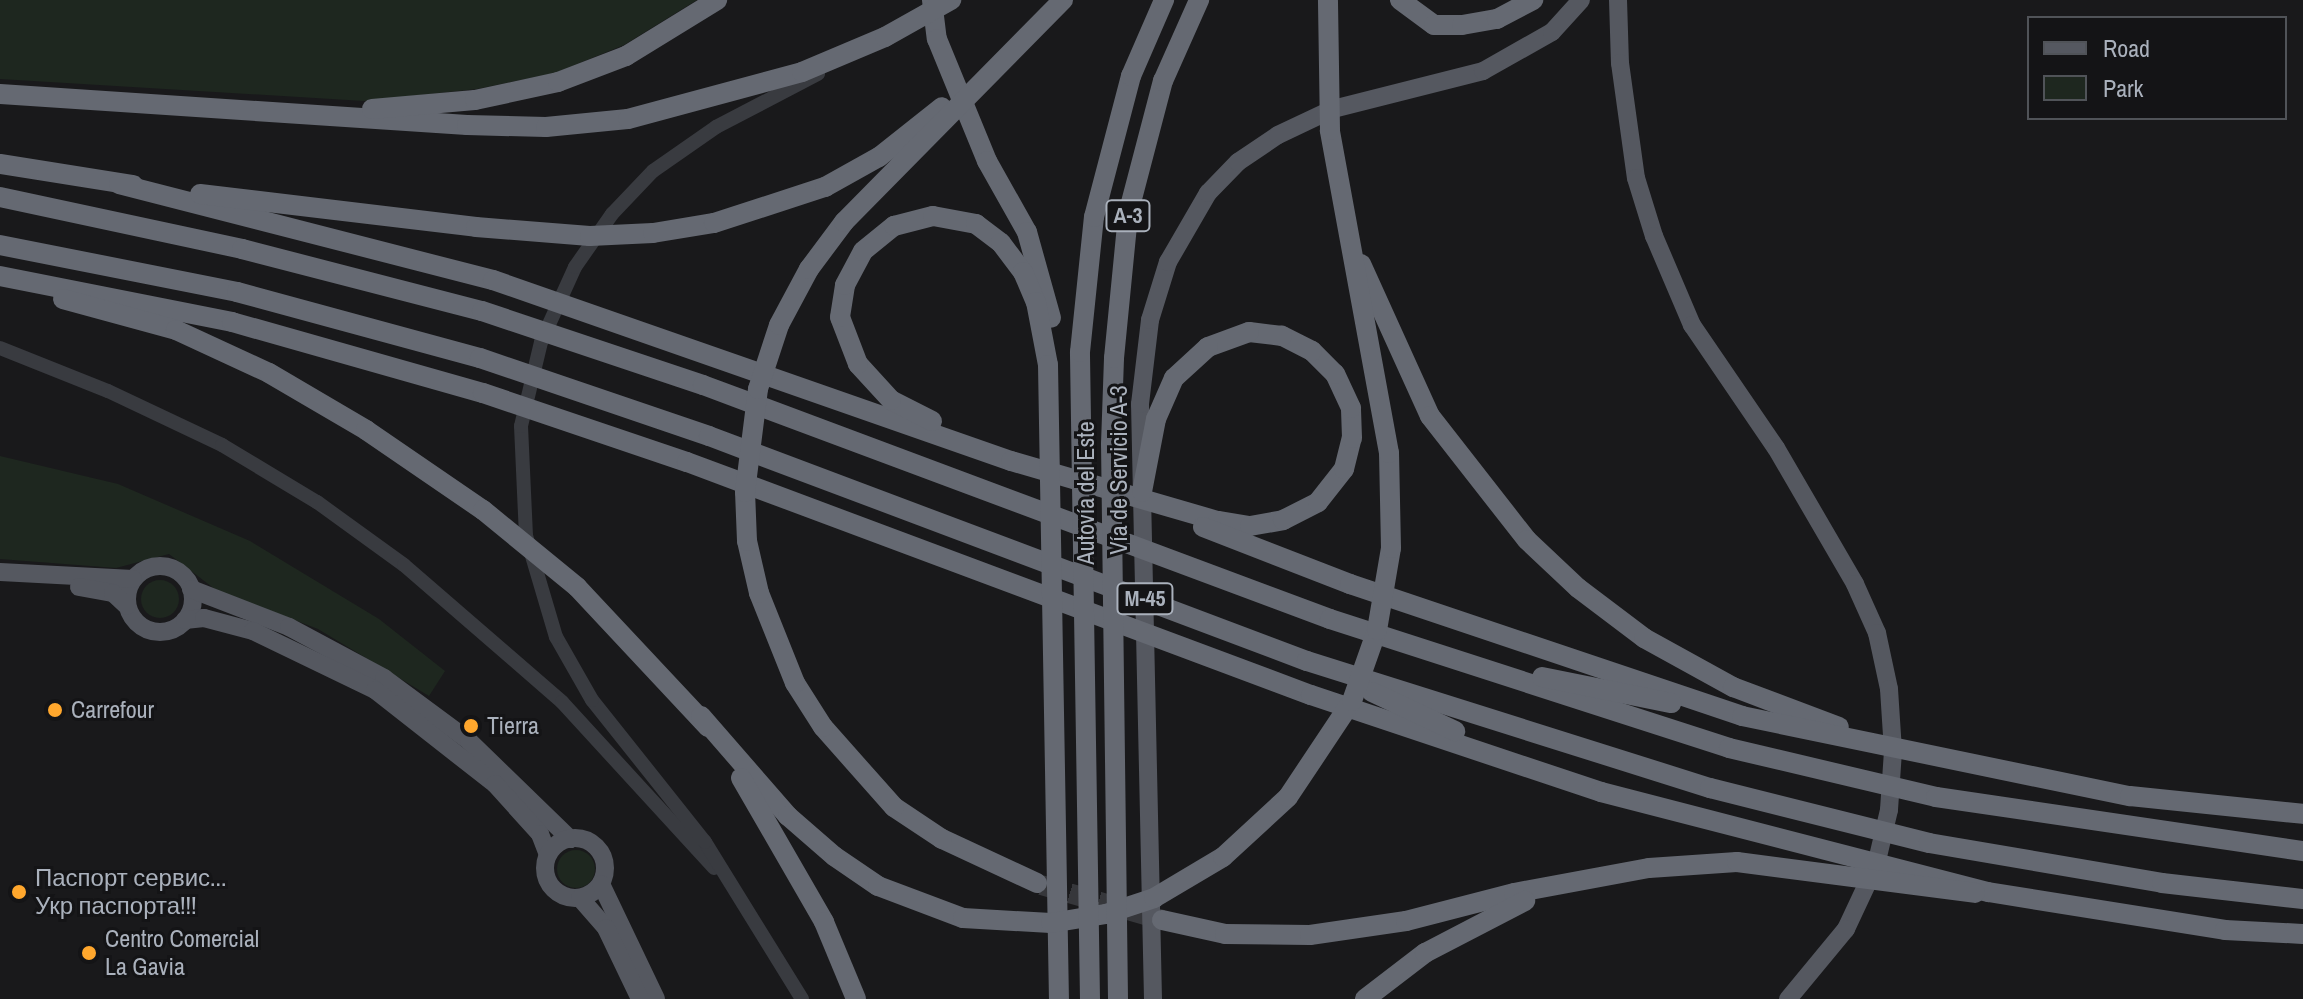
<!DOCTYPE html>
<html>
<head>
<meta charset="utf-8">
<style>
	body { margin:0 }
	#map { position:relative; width:2303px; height:999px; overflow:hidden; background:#19191b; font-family:"Archivo Narrow",sans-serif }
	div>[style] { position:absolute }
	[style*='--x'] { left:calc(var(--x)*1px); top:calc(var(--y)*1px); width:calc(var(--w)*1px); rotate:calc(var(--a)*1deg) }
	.green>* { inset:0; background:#1e271f }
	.round { border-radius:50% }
	.highway-tunnel>* { height:20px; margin-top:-10px; transform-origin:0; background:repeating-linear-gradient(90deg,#36373b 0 20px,transparent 0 30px) }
	.minor>* { height:14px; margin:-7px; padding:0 7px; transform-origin:7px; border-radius:7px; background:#393b40 }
	.major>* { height:18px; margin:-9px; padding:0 9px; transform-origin:9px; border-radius:9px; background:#555860 }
	.major>.ring { margin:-9px; padding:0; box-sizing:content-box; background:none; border:18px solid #555860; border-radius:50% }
	.highway>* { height:20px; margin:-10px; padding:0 10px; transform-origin:10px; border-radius:10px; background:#656972 }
	.dots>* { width:22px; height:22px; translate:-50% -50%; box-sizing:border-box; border:4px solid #141416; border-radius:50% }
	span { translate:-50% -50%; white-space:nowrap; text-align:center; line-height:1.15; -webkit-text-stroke:6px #141416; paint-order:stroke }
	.shield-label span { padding:2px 6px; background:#141416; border:2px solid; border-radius:6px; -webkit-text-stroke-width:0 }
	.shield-label { font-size:22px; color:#aab1bc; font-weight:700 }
	.street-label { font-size:24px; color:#aab1bc }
	.poi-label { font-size:24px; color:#aab1bc }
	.left { translate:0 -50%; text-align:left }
	.legend { position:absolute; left:2027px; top:16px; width:260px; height:104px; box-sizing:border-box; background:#141416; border:2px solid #505358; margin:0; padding:10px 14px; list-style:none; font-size:24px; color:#aab1bc }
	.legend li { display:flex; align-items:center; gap:16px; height:40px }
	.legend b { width:40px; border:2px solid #505358 }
</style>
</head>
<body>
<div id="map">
	<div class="green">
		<i style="clip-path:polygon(0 0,697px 0,624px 45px,555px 73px,477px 89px,364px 101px,0 79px)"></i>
		<i style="clip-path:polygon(0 456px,118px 484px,250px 541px,379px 619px,445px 671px,429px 696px,318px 629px,216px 590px,169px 554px,116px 568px,0 559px)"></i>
		<i class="round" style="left:141px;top:580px;width:38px;height:38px"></i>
		<i class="round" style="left:557px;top:850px;width:38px;height:38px"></i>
	</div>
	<div class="highway-tunnel">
		<i style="--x:1041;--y:885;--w:126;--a:16.1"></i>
	</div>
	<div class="minor">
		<i style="--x:0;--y:348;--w:116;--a:21.7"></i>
		<i style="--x:108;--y:391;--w:126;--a:25.3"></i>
		<i style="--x:222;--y:445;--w:111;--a:31"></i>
		<i style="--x:317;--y:502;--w:107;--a:35.9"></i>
		<i style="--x:404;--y:565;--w:209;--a:40.9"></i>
		<i style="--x:562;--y:702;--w:225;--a:47.5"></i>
		<i style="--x:802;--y:999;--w:185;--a:-121.7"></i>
		<i style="--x:705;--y:842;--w:181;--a:-128.5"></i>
		<i style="--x:592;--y:700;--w:73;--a:-119.7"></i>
		<i style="--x:556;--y:637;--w:105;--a:-106.5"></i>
		<i style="--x:526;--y:536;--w:110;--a:-92.6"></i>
		<i style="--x:521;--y:426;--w:86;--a:-76.6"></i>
		<i style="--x:541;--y:342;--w:82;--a:-65.6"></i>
		<i style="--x:575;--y:267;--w:65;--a:-55.1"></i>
		<i style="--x:612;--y:214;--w:59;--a:-46.4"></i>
		<i style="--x:653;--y:171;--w:77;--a:-34.9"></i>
		<i style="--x:716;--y:127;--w:115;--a:-27.5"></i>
	</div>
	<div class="major">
		<i style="--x:1618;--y:0;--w:63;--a:88.2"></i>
		<i style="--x:1620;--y:63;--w:116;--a:82.1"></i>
		<i style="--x:1636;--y:178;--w:61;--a:72.8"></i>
		<i style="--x:1654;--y:236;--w:97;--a:66.9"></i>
		<i style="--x:1692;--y:325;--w:149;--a:55.7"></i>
		<i style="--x:1776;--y:448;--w:157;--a:59.8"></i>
		<i style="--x:1855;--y:584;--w:54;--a:65.8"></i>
		<i style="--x:1877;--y:633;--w:57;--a:77.9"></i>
		<i style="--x:1889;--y:689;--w:62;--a:86.3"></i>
		<i style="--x:1893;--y:751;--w:59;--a:93.9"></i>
		<i style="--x:1889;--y:810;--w:57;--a:103.3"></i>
		<i style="--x:1876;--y:865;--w:71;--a:115.1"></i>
		<i style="--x:1846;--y:929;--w:91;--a:129.6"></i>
		<i class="ring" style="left:127px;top:566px;width:48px;height:48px"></i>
		<i style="--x:0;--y:572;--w:133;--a:3"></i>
		<i style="--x:79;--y:587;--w:35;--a:10"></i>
		<i style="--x:113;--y:593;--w:19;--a:43"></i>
		<i style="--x:191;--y:589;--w:105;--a:21.2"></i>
		<i style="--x:289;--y:627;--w:108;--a:28.2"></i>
		<i style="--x:384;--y:678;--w:106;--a:36.5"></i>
		<i style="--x:469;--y:741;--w:141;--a:44.1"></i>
		<i style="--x:185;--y:620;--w:19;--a:-6"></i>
		<i style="--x:204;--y:618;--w:51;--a:14.9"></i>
		<i style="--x:253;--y:631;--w:136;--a:25.8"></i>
		<i style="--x:375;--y:690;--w:152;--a:38.1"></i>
		<i style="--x:495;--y:784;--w:67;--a:48"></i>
		<i style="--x:540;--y:834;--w:22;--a:69"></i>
		<i class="ring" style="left:545px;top:838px;width:42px;height:42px"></i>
		<i style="--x:601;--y:884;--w:127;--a:64.4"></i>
		<i style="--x:580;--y:898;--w:40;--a:49"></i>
		<i style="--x:606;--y:928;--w:79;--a:64.4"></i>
		<i style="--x:1153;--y:999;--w:595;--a:-91.25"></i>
		<i style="--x:1140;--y:404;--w:85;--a:-83.2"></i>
		<i style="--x:1150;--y:320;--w:61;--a:-72.8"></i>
		<i style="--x:1168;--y:262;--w:80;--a:-59.9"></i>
		<i style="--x:1208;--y:193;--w:43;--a:-45.9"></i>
		<i style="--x:1238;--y:162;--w:48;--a:-34"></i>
		<i style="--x:1278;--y:135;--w:61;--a:-25.3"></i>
		<i style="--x:1333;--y:109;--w:155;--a:-14.2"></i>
		<i style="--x:1483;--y:71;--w:79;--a:-29.5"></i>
		<i style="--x:1552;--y:32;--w:43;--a:-47.8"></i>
	</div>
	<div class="highway">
		<i style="--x:932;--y:0;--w:39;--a:83"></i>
		<i style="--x:937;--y:39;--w:132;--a:67.7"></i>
		<i style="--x:987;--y:161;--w:81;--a:60.6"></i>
		<i style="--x:1027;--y:232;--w:89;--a:74.4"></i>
		<i style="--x:1400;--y:0;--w:42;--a:36.3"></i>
		<i style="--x:1434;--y:25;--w:28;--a:0"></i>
		<i style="--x:1462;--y:25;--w:36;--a:-10"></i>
		<i style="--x:1497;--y:19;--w:41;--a:-27.8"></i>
		<i style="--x:0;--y:94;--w:468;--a:3.8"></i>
		<i style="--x:467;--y:125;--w:79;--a:1.5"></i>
		<i style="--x:546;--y:127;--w:82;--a:-5.6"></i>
		<i style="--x:628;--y:119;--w:180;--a:-15.1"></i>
		<i style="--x:802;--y:72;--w:90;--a:-22.9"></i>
		<i style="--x:885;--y:37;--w:76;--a:-29.3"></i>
		<i style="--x:372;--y:109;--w:103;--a:-5"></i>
		<i style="--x:475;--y:100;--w:85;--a:-12.2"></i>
		<i style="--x:558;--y:82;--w:73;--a:-20.9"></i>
		<i style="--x:626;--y:56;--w:107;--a:-31.6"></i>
		<i style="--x:0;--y:164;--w:135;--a:9"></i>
		<i style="--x:119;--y:184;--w:386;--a:14.4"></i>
		<i style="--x:493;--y:280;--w:549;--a:19.26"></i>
		<i style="--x:1011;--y:461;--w:216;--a:16.2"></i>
		<i style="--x:1218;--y:521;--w:32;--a:9"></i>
		<i style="--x:1250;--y:526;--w:34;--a:-10"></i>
		<i style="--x:1283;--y:520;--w:39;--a:-27"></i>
		<i style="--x:1318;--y:502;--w:42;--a:-51.8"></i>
		<i style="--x:1344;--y:469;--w:32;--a:-76"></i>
		<i style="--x:1352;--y:438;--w:30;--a:-92"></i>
		<i style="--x:1351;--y:408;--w:38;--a:-115"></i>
		<i style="--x:1335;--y:374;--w:33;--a:-135"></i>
		<i style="--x:1312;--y:351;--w:34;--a:-153"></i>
		<i style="--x:1282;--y:336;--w:33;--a:-173"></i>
		<i style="--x:1249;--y:332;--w:44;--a:159.9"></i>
		<i style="--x:1208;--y:347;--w:46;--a:137.6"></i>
		<i style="--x:1174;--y:378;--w:45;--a:113.7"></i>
		<i style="--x:1156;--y:419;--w:74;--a:100.9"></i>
		<i style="--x:200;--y:194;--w:278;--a:6.8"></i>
		<i style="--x:476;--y:227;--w:114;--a:4.5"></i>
		<i style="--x:590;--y:236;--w:63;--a:-2.7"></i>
		<i style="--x:653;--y:233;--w:62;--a:-9.3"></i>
		<i style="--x:714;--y:223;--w:117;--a:-18"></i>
		<i style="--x:825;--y:187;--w:62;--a:-29.1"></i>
		<i style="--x:879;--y:157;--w:80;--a:-38.4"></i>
		<i style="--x:0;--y:197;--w:248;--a:12.1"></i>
		<i style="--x:242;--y:249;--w:248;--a:14.5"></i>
		<i style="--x:482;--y:311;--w:233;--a:18.5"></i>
		<i style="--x:703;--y:385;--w:669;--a:20.47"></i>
		<i style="--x:1330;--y:619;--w:419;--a:17.9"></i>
		<i style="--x:1729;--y:748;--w:213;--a:13.3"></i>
		<i style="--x:1936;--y:797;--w:371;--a:8.4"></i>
		<i style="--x:0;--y:245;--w:242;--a:11.2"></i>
		<i style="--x:237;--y:292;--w:252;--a:15.2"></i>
		<i style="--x:480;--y:358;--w:242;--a:18.8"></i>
		<i style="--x:709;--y:436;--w:639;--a:20.62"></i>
		<i style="--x:1307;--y:661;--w:423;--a:17.5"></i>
		<i style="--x:1710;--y:788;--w:226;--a:14.1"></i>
		<i style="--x:1929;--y:843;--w:236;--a:9.7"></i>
		<i style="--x:2162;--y:883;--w:142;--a:6.5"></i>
		<i style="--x:1361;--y:264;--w:167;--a:65.6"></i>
		<i style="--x:1430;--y:416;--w:157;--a:52"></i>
		<i style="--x:1527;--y:540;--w:70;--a:43.3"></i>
		<i style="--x:1578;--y:588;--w:83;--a:37.1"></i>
		<i style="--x:1644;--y:638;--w:102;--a:28.8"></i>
		<i style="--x:1733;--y:687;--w:113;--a:20.7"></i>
		<i style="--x:0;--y:276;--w:237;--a:11.2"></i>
		<i style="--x:232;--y:322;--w:261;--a:15.8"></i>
		<i style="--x:483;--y:393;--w:215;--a:18.7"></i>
		<i style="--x:687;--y:462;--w:666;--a:20.48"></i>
		<i style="--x:1311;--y:695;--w:306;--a:18.5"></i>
		<i style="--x:1601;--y:792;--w:400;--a:14.5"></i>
		<i style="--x:1988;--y:892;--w:240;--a:9.1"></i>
		<i style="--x:2225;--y:930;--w:78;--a:2.9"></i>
		<i style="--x:63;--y:299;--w:117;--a:15.3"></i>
		<i style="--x:176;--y:330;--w:102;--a:24.8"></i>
		<i style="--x:269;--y:373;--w:113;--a:30.4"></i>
		<i style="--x:366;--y:430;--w:142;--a:34.4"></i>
		<i style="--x:483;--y:510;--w:122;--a:39.3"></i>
		<i style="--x:577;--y:587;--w:192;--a:46.9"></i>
		<i style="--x:932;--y:421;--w:46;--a:-152.9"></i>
		<i style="--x:891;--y:400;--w:49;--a:-132.5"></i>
		<i style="--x:858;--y:364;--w:50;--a:-111"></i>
		<i style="--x:840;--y:317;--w:32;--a:-81"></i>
		<i style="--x:845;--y:285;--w:38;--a:-62"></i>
		<i style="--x:863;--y:251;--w:40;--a:-39"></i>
		<i style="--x:894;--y:226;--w:40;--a:-14.4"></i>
		<i style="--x:933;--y:216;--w:44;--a:10.5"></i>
		<i style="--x:976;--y:224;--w:31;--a:37"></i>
		<i style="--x:1001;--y:243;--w:36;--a:53"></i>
		<i style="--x:1023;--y:272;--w:33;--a:67"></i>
		<i style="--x:1036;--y:302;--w:64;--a:79.2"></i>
		<i style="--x:1048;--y:365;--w:634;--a:89.01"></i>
		<i style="--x:1203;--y:527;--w:158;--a:21.2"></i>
		<i style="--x:1350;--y:584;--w:414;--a:18.6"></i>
		<i style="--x:1742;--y:716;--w:396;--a:11.7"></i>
		<i style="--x:2130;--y:796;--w:174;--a:5.9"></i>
		<i style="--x:1542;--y:677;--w:132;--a:11.4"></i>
		<i style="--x:1372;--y:692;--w:92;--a:25.2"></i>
		<i style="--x:701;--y:716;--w:133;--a:49"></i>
		<i style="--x:788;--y:816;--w:61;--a:41"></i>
		<i style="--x:834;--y:856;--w:53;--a:34.3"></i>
		<i style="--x:878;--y:886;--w:91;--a:20.6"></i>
		<i style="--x:963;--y:918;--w:88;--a:3.3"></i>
		<i style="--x:1051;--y:923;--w:56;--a:-9.3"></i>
		<i style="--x:1106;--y:914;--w:51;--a:-18.4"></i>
		<i style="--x:1154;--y:898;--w:80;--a:-30.7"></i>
		<i style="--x:1223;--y:857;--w:88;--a:-42.7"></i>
		<i style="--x:1288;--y:797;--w:115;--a:-56.3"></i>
		<i style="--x:1352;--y:701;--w:75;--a:-70.6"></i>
		<i style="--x:1377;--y:630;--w:83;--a:-80.3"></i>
		<i style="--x:1391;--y:548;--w:95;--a:-91.2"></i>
		<i style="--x:1389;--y:453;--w:328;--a:-100.4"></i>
		<i style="--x:1330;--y:130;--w:130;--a:-90.9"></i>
		<i style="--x:741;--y:778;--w:166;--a:60"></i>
		<i style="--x:824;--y:922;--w:83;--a:67.4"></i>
		<i style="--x:1037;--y:883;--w:105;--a:-155.1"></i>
		<i style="--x:942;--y:839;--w:58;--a:-146.3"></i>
		<i style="--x:894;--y:807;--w:107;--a:-131.6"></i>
		<i style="--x:823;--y:727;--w:52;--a:-122.5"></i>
		<i style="--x:795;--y:683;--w:97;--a:-111.8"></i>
		<i style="--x:759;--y:593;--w:53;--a:-103"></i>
		<i style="--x:747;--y:541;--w:49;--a:-92.3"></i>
		<i style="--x:745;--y:492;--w:104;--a:-82.8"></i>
		<i style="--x:758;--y:389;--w:67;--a:-71.8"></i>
		<i style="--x:779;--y:325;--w:64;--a:-61.8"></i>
		<i style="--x:809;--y:269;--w:59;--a:-53.3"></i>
		<i style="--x:844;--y:222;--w:312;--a:-45.4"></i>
		<i style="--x:1162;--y:920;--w:65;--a:12.5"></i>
		<i style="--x:1225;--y:934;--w:85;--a:0.7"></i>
		<i style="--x:1310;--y:935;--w:97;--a:-8.3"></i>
		<i style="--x:1406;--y:921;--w:112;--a:-14.5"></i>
		<i style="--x:1514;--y:893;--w:137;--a:-10.5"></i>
		<i style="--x:1649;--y:868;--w:88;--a:-3.9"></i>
		<i style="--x:1737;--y:862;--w:240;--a:7.4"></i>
		<i style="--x:1090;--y:999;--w:647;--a:-90.89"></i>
		<i style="--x:1080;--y:352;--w:136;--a:-84.1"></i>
		<i style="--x:1094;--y:217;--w:146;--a:-75.3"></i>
		<i style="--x:1131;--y:76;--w:83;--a:-66.5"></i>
		<i style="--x:1118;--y:999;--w:555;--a:-90.72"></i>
		<i style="--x:1111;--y:444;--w:86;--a:-88"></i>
		<i style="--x:1114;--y:358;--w:145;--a:-84.4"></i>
		<i style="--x:1128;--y:214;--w:138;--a:-75.3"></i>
		<i style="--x:1163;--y:81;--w:89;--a:-66"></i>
		<i style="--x:1365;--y:999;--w:76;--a:-37.5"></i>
		<i style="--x:1425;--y:953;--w:113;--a:-27.5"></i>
	</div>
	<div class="dots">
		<i style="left:55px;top:710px;background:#ffa72d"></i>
		<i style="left:471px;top:726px;background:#ffa72d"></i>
		<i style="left:19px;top:892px;background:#ffa72d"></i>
		<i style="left:89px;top:953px;background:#ffa72d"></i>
	</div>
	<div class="shield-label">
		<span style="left:1128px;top:216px">A-3</span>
		<span style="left:1145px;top:599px">M-45</span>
	</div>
	<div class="street-label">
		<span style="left:1119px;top:470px;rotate:-90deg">Vía de Servicio A-3</span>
		<span style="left:1086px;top:493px;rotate:-90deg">Autovía del Este</span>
	</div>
	<div class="poi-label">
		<span class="left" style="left:71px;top:710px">Carrefour</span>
		<span class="left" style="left:487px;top:726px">Tierra</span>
		<span class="left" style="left:35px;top:892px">Паспорт сервис...<br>Укр паспорта!!!</span>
		<span class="left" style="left:105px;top:953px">Centro Comercial<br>La Gavia</span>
	</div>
	<ul class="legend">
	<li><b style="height:10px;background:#555860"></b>Road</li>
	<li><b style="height:22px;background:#1e271f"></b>Park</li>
	</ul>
</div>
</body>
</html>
